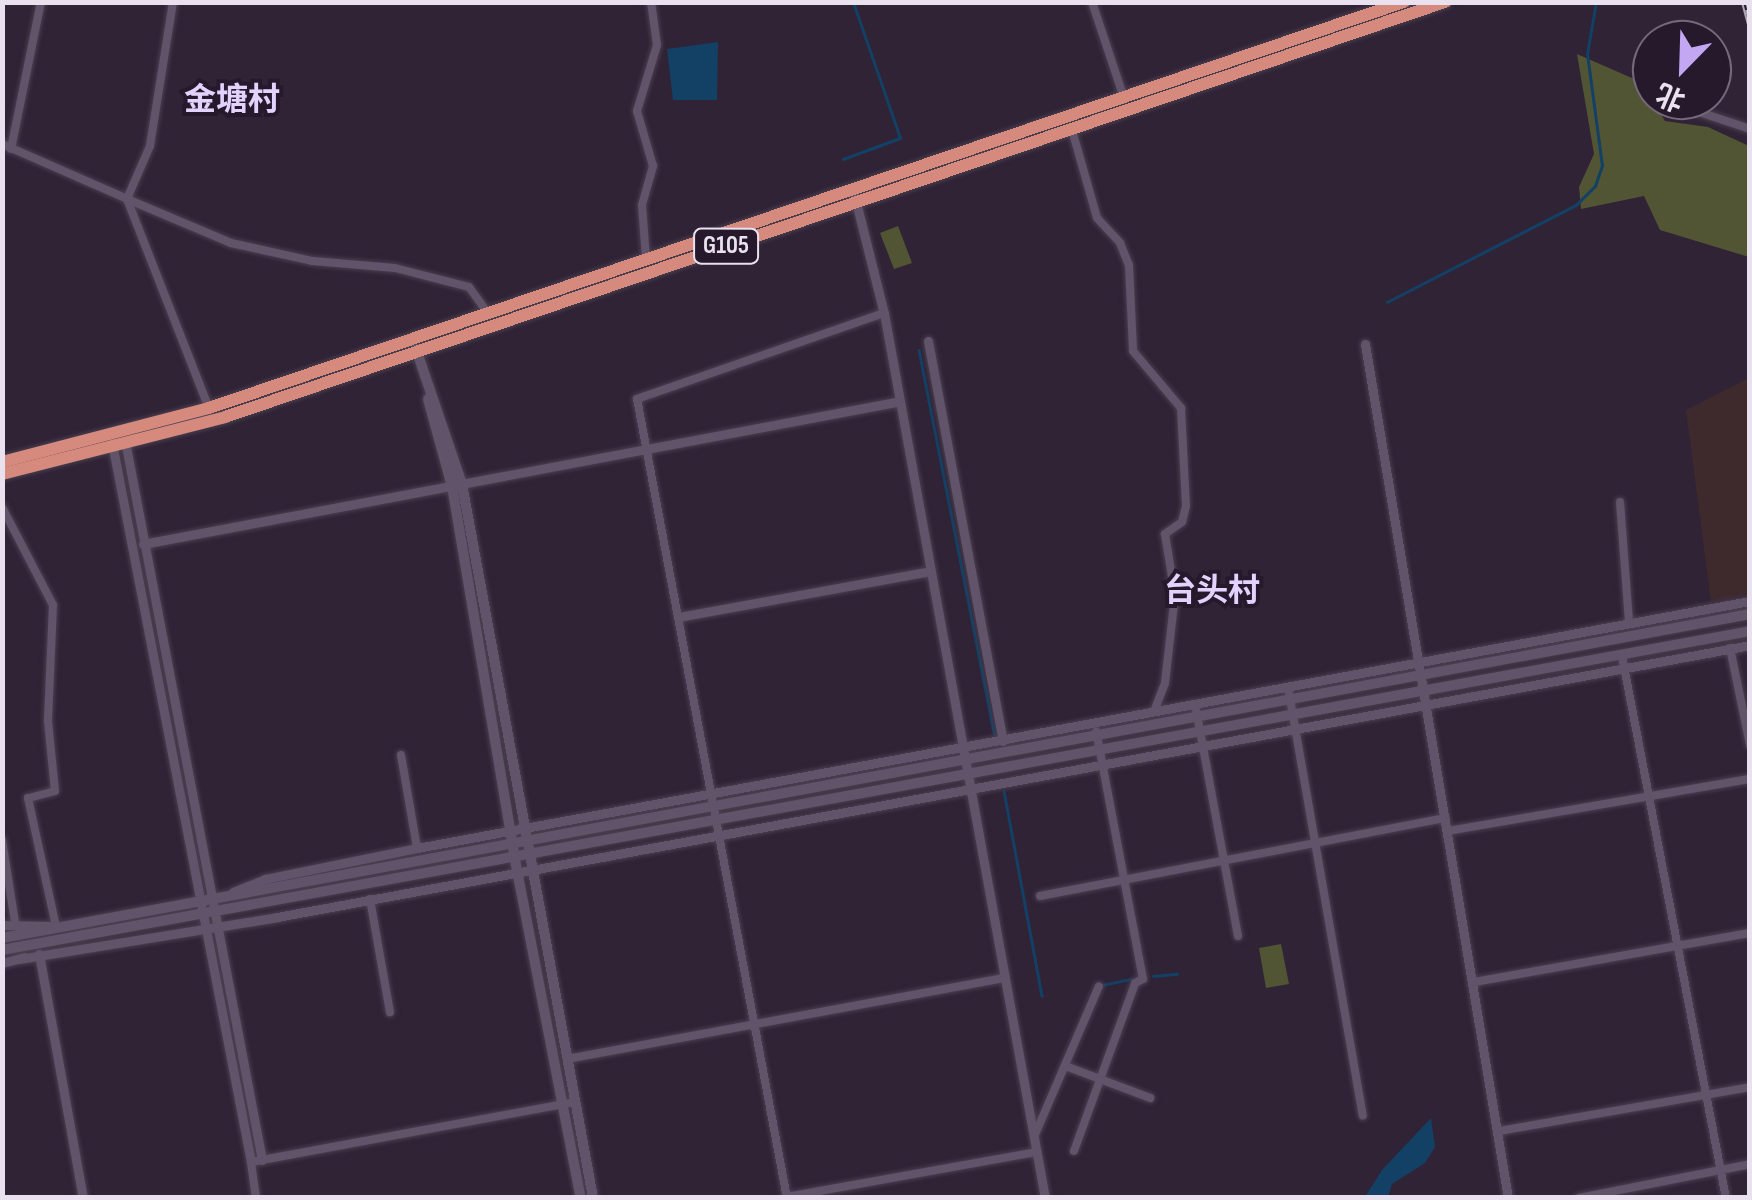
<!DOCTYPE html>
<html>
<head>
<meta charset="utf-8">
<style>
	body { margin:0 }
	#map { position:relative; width:1752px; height:1200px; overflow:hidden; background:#302336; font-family:"Sofia Sans Condensed","Noto Sans SC",sans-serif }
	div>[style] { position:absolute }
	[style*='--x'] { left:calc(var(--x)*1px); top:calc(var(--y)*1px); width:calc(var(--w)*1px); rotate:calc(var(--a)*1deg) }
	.industrial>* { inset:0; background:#3e2a2c }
	.green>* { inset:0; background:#515533 }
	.water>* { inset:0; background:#134065 }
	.stream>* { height:2.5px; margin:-1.25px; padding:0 1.25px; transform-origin:1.25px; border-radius:1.25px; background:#134065 }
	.roads { filter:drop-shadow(0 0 2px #493f4f) drop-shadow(0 0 2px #493f4f) }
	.minor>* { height:8px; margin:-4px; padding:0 4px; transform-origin:4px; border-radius:4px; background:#615369 }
	.tertiary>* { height:9px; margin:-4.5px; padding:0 4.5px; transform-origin:4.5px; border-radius:4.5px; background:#615369 }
	.secondary>* { height:10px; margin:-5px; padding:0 5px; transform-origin:5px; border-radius:5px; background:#615369 }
	.trunk>* { height:12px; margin:-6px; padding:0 6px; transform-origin:6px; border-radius:6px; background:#d68a7e }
	.rail>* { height:6px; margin-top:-3px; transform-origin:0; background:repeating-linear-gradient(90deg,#26192c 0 8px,#b1a7b6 0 16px); box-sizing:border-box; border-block:2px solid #b1a7b6 }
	span { translate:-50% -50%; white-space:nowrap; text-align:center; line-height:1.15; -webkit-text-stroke:8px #26192c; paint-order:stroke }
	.shield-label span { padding:2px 8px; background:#26192c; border:2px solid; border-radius:8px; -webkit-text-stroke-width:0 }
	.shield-label { font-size:25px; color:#e9e1ee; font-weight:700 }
	.quarter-label { font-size:32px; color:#e2d3fe; font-weight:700 }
	.frame { position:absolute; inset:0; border:5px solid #e9e1ee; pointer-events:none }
	.north { position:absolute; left:1632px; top:20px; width:100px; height:100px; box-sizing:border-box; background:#26192c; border:2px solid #74697a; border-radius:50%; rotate:203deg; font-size:28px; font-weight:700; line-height:40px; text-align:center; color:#e9e1ee }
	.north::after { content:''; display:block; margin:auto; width:35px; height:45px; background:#c3a7f2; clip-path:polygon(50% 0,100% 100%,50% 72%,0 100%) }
</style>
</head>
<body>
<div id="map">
	<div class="industrial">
		<i style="clip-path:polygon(1749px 378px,1749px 594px,1711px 602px,1686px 410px)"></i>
	</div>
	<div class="green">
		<i style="clip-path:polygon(1577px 54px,1641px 82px,1665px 121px,1708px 127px,1749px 146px,1749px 257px,1660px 230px,1644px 196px,1581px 209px,1579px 187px,1594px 154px)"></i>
		<i style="clip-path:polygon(898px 226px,912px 263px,894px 269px,880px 233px)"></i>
		<i style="clip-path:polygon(1281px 944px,1289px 984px,1266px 988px,1259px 948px)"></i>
	</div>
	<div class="water">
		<i style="clip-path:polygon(718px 42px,717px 100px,673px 100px,667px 49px)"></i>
		<i style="clip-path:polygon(1431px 1118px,1435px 1147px,1425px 1163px,1392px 1184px,1388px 1197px,1365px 1197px,1382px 1170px)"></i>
	</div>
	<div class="stream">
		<i style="--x:843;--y:159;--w:61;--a:-20.2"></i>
		<i style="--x:900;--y:138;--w:144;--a:-109.1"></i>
		<i style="--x:1387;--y:302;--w:212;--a:-27.2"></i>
		<i style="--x:1576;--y:205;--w:27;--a:-45"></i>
		<i style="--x:1595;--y:186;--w:21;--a:-71"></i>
		<i style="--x:1602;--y:166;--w:113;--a:-97.6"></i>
		<i style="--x:1587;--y:54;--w:53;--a:-80.2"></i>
		<i style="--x:919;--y:350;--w:391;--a:78.9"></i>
		<i style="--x:1004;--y:791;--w:208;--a:79.5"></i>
		<i style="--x:1153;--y:976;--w:24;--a:-5"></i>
		<i style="--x:1102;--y:985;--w:29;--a:-12"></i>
	</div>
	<div class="roads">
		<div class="minor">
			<i style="--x:173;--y:2;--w:146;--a:99.1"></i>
			<i style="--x:150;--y:146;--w:58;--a:113.5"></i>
			<i style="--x:127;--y:199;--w:113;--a:22.9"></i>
			<i style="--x:231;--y:243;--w:84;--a:12.4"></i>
			<i style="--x:313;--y:261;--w:82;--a:4.9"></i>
			<i style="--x:395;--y:268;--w:76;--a:14.4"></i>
			<i style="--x:469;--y:287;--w:31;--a:54"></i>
			<i style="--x:1092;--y:2;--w:101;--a:71.6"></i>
			<i style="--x:1690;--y:109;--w:63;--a:18.4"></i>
			<i style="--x:1072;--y:130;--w:91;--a:74.1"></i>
			<i style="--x:1097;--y:218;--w:34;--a:47"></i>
			<i style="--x:1120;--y:243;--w:24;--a:68"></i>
			<i style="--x:1129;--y:265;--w:86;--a:87.3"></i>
			<i style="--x:1133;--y:351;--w:75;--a:49.9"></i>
			<i style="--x:1181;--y:408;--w:98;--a:87.1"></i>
			<i style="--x:1186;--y:506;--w:16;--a:104"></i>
			<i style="--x:1182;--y:522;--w:21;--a:145"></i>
			<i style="--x:1165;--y:534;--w:62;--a:80.7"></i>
			<i style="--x:1175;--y:595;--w:89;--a:96.5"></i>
			<i style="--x:1165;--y:683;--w:30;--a:111"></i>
			<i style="--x:2;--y:144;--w:137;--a:23.7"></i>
			<i style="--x:127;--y:199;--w:225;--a:68.6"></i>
			<i style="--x:11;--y:149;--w:150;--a:-78.5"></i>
			<i style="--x:646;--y:259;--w:54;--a:-94.2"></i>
			<i style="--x:642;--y:205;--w:41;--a:-74.2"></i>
			<i style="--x:653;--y:166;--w:57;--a:-106.2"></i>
			<i style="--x:637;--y:111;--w:69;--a:-73.1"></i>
			<i style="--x:657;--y:45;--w:43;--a:-97.9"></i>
			<i style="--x:1620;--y:502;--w:121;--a:85.7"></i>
			<i style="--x:2;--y:507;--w:110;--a:62.5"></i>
			<i style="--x:53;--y:605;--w:116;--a:92.5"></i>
			<i style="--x:48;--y:721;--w:70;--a:84.3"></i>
			<i style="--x:55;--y:791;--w:28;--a:165"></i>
			<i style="--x:28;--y:798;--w:131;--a:77.7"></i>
			<i style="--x:1730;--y:648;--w:99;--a:78.3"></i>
			<i style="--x:1622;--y:656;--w:552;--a:79.14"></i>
			<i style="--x:1288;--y:687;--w:435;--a:80.1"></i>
			<i style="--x:1195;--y:704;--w:236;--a:79.5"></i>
			<i style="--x:401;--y:755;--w:94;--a:80.2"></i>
			<i style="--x:1448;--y:831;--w:306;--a:-9.8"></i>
			<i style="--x:2;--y:840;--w:83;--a:81"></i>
			<i style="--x:1040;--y:896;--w:413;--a:-10.9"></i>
			<i style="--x:370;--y:899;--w:115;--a:80"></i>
			<i style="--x:1474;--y:982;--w:280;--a:-10.1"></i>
			<i style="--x:567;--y:1059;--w:446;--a:-10.5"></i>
			<i style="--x:1068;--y:1067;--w:88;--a:20.7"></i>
			<i style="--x:1499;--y:1131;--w:255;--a:-9.9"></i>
			<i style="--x:1034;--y:1137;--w:164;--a:-66.7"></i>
			<i style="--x:1074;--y:1151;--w:179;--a:-70"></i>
			<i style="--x:1135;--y:983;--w:9;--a:-27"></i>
			<i style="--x:1143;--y:979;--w:252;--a:-100.7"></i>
			<i style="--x:786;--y:1197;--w:254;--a:-10.2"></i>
			<i style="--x:256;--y:1198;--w:36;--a:-98"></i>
			<i style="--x:251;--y:1162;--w:330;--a:-10.5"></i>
			<i style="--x:787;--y:1198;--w:813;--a:-100.63"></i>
			<i style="--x:637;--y:399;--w:262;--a:-19.2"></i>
			<i style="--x:1579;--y:1198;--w:174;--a:-11.2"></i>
		</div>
		<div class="tertiary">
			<i style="--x:853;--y:190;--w:127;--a:75.9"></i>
			<i style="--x:884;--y:313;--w:900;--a:79.69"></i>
			<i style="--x:928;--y:341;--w:407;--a:79.4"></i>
			<i style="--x:1365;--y:344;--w:866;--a:80.49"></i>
			<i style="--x:125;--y:441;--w:732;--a:79.21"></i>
			<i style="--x:112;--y:443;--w:732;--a:79.06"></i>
			<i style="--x:143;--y:544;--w:766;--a:-10.68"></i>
			<i style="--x:678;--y:617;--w:256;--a:-10.3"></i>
			<i style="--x:233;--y:892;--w:35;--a:-22"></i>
			<i style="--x:265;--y:879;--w:155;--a:-11.5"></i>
			<i style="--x:417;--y:848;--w:1356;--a:-10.5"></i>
			<i style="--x:2;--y:925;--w:51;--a:1.1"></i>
			<i style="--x:39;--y:954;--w:248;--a:79.8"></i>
			<i style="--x:19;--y:959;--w:261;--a:-9.2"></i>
			<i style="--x:277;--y:917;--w:1498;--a:-10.46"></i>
			<i style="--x:2;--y:963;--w:23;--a:-15"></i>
		</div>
		<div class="secondary">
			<i style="--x:416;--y:349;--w:143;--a:71.2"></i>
			<i style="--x:462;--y:484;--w:726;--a:79.6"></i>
			<i style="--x:428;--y:399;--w:90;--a:74.6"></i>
			<i style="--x:452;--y:486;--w:379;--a:80.4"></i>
			<i style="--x:515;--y:860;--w:344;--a:79"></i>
			<i style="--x:2;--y:938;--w:1778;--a:-10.5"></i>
			<i style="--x:2;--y:950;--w:1777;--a:-10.34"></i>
		</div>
		<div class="trunk">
			<i style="--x:2;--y:462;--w:214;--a:-14.6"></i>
			<i style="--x:209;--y:408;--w:1262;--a:-18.77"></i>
			<i style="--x:2;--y:474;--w:230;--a:-14.3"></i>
			<i style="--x:225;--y:417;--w:1289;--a:-18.79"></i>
		</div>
	</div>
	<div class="rail">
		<i style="--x:1744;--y:2;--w:23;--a:75"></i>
	</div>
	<div class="shield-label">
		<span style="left:726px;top:246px">G105</span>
	</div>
	<div class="quarter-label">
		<span style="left:232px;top:101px">金塘村</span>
		<span style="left:1212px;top:592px">台头村</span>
	</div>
	<div class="frame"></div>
	<div class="north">北</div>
</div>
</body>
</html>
